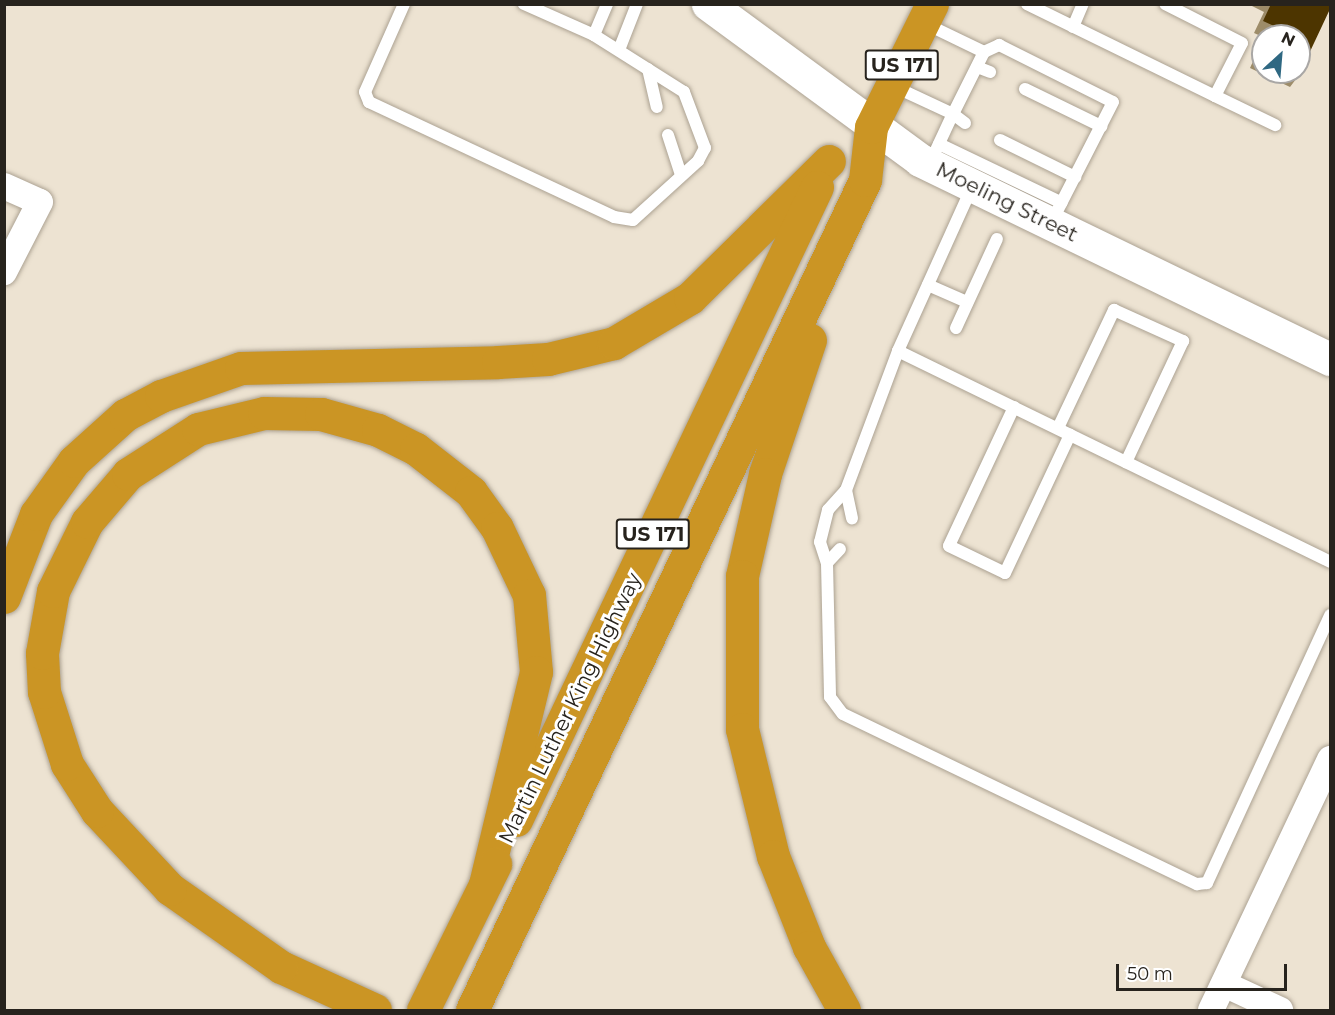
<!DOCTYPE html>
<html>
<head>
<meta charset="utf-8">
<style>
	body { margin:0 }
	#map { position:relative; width:1335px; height:1015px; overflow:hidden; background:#ede3d2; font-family:Montserrat,sans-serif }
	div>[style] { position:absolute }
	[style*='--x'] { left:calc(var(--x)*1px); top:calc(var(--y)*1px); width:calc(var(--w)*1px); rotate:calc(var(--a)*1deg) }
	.roads { filter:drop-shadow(0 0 2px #aca292) drop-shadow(0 0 2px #aca292) }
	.lane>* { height:12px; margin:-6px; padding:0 6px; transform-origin:6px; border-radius:6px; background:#fff }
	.street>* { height:26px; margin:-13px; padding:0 13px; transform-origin:13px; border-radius:13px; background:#fff }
	.secondary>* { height:33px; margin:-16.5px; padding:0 16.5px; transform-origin:16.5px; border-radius:16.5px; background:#fff }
	.highway>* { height:33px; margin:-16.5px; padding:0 16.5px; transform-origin:16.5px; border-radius:16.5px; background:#cb9524 }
	.wall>* { inset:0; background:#9d8c69 }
	.building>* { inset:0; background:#4d3500 }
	span { translate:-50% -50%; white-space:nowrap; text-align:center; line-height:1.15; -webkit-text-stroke:6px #fff; paint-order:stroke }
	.shield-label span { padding:2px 4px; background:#fff; border:2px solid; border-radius:4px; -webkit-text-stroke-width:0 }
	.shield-label { font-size:20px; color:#27231d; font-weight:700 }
	.street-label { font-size:21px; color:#27231d }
	.frame { position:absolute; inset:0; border:6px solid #27231d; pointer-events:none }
	.north { position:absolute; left:1251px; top:24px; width:60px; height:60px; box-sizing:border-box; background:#fff; border:2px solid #a9a7a5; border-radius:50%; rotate:26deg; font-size:16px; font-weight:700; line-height:24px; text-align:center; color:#27231d }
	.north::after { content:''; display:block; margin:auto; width:21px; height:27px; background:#2f6882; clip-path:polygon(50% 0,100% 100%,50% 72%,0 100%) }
	.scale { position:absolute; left:1116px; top:964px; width:171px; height:27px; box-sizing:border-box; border:3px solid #27231d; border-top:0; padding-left:8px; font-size:18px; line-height:21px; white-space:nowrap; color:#27231d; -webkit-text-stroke:4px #fff; paint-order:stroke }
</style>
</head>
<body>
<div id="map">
	<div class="roads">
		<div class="lane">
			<i style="--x:404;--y:4;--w:96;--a:113.9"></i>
			<i style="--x:365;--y:92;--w:11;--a:68"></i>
			<i style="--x:369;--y:102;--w:271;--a:25.1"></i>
			<i style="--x:614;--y:217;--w:19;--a:9"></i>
			<i style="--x:633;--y:220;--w:88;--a:-42.2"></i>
			<i style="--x:698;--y:161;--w:15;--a:-62"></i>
			<i style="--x:705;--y:148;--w:60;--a:-110.6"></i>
			<i style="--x:684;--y:92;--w:107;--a:-147.7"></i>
			<i style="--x:594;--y:35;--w:77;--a:-156.1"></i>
			<i style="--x:1027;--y:4;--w:209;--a:26.1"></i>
			<i style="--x:1215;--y:96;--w:59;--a:-63"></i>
			<i style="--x:1242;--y:43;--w:86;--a:-153.1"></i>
			<i style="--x:1073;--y:27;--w:25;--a:-67"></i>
			<i style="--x:594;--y:35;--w:34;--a:-67"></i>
			<i style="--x:619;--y:50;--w:49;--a:-68.6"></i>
			<i style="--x:984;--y:52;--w:17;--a:-25"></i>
			<i style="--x:999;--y:45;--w:127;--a:26.6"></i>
			<i style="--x:1113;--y:102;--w:136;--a:117.1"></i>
			<i style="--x:977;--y:67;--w:14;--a:21"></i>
			<i style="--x:648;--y:69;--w:39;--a:77"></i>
			<i style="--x:893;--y:86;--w:66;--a:25"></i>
			<i style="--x:953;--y:114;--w:69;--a:-63.4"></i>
			<i style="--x:984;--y:52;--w:67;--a:-154.2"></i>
			<i style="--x:1025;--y:89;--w:85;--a:26"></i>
			<i style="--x:1215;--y:96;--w:67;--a:25.8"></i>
			<i style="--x:668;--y:135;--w:42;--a:72"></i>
			<i style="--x:1000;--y:140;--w:84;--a:26.3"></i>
			<i style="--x:939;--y:144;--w:136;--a:25.6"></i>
			<i style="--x:936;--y:150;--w:40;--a:-65"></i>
			<i style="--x:953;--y:114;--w:15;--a:37"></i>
			<i style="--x:972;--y:187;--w:180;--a:114.3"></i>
			<i style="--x:898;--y:351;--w:148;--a:110.5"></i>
			<i style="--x:846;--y:490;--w:27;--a:132"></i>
			<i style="--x:828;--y:510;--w:33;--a:104"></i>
			<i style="--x:820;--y:542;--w:22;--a:72"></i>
			<i style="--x:827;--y:563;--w:134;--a:88.7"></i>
			<i style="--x:830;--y:697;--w:21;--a:53"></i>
			<i style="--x:843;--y:714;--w:393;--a:25.7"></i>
			<i style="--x:1197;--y:884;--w:10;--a:-6"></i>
			<i style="--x:1207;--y:883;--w:295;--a:-65.3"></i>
			<i style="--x:928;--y:285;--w:43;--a:23.6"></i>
			<i style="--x:956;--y:328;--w:98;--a:-65.3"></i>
			<i style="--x:898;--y:351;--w:481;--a:26"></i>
			<i style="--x:1014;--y:407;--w:153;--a:115.1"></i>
			<i style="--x:949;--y:546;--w:62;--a:25.7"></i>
			<i style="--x:1005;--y:573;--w:153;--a:-64.8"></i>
			<i style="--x:1058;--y:428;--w:131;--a:-64.6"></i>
			<i style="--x:1114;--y:310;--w:76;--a:24.2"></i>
			<i style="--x:1183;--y:341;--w:134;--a:115.2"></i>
			<i style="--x:846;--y:490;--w:29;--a:78"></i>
			<i style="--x:827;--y:563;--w:19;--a:-47"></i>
		</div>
		<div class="street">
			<i style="--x:4;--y:186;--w:39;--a:24"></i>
			<i style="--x:40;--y:202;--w:79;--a:117.2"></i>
			<i style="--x:1224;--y:984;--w:62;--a:24.9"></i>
			<i style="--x:1211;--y:1010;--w:278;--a:-64.6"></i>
		</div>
		<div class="secondary">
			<i style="--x:708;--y:4;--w:263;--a:36.3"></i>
			<i style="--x:920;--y:160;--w:456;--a:25.9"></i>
		</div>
		<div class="highway">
			<i style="--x:810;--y:340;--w:141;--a:108.6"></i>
			<i style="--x:765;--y:474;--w:105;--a:102.7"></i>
			<i style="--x:742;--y:576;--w:153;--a:90"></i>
			<i style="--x:742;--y:729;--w:131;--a:76.3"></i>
			<i style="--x:773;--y:856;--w:98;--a:68.4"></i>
			<i style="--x:809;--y:947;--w:72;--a:60.9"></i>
			<i style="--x:4;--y:597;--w:89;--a:-68.9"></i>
			<i style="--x:36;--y:514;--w:65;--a:-54.4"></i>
			<i style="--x:74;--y:461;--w:69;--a:-42"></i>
			<i style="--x:125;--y:415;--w:41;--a:-27.8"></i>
			<i style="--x:161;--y:396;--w:85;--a:-19.3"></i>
			<i style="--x:241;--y:368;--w:257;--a:-1.3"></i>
			<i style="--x:498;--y:362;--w:50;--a:-3.4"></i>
			<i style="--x:548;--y:359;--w:68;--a:-13.6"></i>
			<i style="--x:614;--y:343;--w:88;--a:-30.6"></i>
			<i style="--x:690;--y:298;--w:195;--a:-44.6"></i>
			<i style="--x:516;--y:820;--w:701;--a:-64.57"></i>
			<i style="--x:375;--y:1010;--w:103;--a:-155.4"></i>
			<i style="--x:281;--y:967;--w:136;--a:-144.9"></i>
			<i style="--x:170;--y:889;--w:107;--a:-133.1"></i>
			<i style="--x:97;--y:811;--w:56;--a:-122.6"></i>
			<i style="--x:67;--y:764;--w:76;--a:-107.7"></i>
			<i style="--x:44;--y:692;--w:39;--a:-93"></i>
			<i style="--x:42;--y:653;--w:63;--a:-79.9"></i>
			<i style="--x:53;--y:591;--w:77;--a:-63.8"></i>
			<i style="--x:87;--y:522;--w:63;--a:-49.5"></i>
			<i style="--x:128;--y:474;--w:83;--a:-32.7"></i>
			<i style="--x:198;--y:429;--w:68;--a:-13.6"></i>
			<i style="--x:264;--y:413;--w:57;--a:1"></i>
			<i style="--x:321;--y:414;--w:59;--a:15.7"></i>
			<i style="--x:378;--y:430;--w:42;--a:26.6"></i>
			<i style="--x:416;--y:449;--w:70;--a:38"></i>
			<i style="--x:471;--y:492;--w:44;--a:54.2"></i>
			<i style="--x:497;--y:528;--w:74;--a:64.5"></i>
			<i style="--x:529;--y:595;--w:77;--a:84.8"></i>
			<i style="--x:536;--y:672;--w:218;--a:103.5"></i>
			<i style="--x:423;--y:1010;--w:163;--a:-63.7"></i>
			<i style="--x:472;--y:1010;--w:918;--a:-64.66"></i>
			<i style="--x:865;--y:180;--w:53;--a:-83.5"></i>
			<i style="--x:871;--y:127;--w:137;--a:-63.6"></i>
		</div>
	</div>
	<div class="wall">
		<i style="clip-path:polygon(1248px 4px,1330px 4px,1299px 75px,1290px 87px,1250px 68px,1260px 46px,1263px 42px,1263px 72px,1299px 72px,1299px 36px,1263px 36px,1263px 37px,1254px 33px,1264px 12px)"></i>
	</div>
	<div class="building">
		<i style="clip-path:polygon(1271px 4px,1330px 4px,1330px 9px,1299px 75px,1292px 72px,1299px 72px,1299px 36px,1283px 36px,1285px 31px,1263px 21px)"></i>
		<i style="clip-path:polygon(1263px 45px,1263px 58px,1258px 56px)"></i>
	</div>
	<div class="shield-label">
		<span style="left:902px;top:65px">US 171</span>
		<span style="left:653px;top:534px">US 171</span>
	</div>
	<div class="street-label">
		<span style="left:1007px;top:202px;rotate:26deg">Moeling Street</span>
		<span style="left:570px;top:708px;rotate:-64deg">Martin Luther King Highway</span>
	</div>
	<div class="frame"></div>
	<div class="north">N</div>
	<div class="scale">50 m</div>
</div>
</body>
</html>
